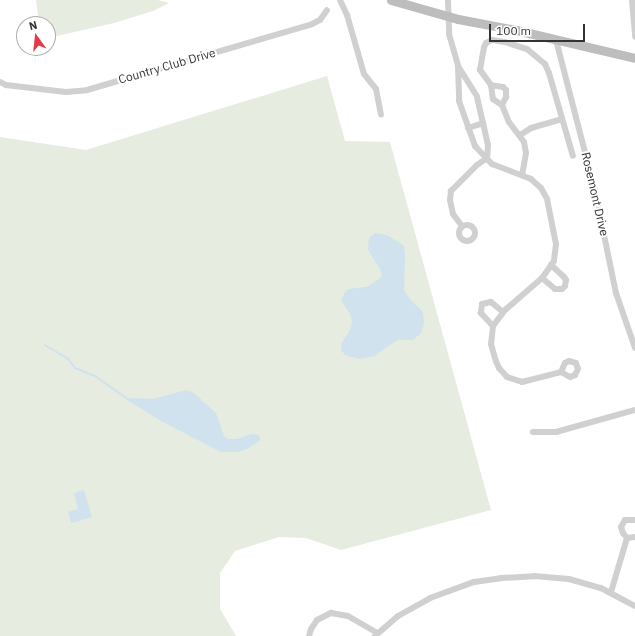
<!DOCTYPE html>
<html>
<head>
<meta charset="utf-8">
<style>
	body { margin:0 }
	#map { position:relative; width:635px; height:636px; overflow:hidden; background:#fff; font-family:"IBM Plex Sans",sans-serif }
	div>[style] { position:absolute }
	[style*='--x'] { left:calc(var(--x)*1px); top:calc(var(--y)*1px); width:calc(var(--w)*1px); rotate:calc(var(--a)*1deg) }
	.green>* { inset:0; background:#e6ecdf }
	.water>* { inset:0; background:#cfe2ee }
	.stream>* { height:2px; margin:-1px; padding:0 1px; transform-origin:1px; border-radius:1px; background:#cfe2ee }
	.minor>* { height:6px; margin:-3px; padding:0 3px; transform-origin:3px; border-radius:3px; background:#d0d0d0 }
	.minor>.ring { margin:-3px; padding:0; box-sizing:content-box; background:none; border:6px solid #d0d0d0; border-radius:50% }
	.secondary>* { height:9px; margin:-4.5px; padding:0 4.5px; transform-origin:4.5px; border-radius:4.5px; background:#bdbdbd }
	span { translate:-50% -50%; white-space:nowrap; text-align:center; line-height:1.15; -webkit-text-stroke:4px #fff; paint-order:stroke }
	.street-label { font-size:12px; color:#333 }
	.north { position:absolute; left:16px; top:16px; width:40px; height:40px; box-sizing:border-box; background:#fff; border:1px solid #adadad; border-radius:50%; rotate:345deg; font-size:11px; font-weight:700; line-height:16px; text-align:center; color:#333 }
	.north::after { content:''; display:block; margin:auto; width:14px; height:18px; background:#e63946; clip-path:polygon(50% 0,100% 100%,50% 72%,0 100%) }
	.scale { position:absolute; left:489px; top:24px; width:96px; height:18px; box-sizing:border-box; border:2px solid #333; border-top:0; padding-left:5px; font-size:12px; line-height:14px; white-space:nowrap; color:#333; -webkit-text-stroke:3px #fff; paint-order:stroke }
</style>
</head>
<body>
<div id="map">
	<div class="green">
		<i style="clip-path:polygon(36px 0,158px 0,169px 3px,153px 11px,114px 23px,48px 38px,48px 24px,39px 24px)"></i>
		<i style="clip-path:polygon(327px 76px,345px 141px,390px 142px,491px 510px,341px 550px,306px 538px,279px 537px,235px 551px,220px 573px,220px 609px,236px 636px,0 636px,0 137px,86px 150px)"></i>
	</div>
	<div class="water">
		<i style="clip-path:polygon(375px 233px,387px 235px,404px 246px,405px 255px,404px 290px,410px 299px,423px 312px,424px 323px,421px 333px,413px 340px,398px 340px,388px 346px,375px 356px,359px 359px,345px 355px,341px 350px,341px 344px,350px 330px,352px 322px,351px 316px,341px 300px,345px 292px,348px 289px,367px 287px,380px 278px,382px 275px,380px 269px,368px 250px,369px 238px)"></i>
		<i style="clip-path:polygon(186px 390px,194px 393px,216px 413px,224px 436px,228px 439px,237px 439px,252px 434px,259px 435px,260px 440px,249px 448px,238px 452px,221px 452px,161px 421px,129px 401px,130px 398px,153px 399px)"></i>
		<i style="clip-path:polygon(84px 490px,92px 517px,71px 523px,68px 512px,78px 509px,74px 493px)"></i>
	</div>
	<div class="stream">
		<i style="--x:45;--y:345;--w:27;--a:31"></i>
		<i style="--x:68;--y:359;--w:11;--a:52"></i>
		<i style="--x:75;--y:368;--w:22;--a:22"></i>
		<i style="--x:95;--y:376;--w:42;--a:35.2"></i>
	</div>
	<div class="minor">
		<i style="--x:340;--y:0;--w:17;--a:65"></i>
		<i style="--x:347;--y:15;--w:61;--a:73.9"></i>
		<i style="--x:364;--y:74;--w:19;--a:51"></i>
		<i style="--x:376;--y:89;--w:26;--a:79"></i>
		<i style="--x:448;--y:0;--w:34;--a:88"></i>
		<i style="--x:449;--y:34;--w:33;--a:74"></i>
		<i style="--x:458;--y:66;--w:36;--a:58"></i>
		<i style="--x:477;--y:97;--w:49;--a:77.1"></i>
		<i style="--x:488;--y:145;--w:13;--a:94"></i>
		<i style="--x:487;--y:158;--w:12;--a:145"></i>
		<i style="--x:477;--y:165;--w:37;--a:135"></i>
		<i style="--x:451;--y:191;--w:9;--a:96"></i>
		<i style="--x:450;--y:200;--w:14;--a:78"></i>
		<i style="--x:453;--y:214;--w:15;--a:53"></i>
		<i style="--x:632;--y:0;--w:37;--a:85"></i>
		<i style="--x:556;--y:40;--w:156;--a:75.5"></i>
		<i style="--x:595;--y:191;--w:104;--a:78.4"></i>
		<i style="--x:616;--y:293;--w:58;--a:70.9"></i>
		<i style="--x:458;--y:66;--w:35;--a:88"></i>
		<i style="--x:459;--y:101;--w:48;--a:70.4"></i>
		<i style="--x:475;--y:146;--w:25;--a:47"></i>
		<i style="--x:492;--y:164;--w:42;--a:21"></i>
		<i style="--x:531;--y:179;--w:13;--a:42"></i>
		<i style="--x:541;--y:188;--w:13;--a:61"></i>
		<i style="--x:547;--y:199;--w:46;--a:78.7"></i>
		<i style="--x:556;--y:244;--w:17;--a:97"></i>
		<i style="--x:554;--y:261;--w:21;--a:125"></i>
		<i style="--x:542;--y:278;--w:49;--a:139.1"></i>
		<i style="--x:505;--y:310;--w:20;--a:127"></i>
		<i style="--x:493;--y:326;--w:18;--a:96"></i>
		<i style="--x:491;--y:344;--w:18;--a:74"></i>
		<i style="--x:496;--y:361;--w:8;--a:67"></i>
		<i style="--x:499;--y:368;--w:12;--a:48"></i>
		<i style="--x:507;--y:377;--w:16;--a:18"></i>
		<i style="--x:522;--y:382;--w:40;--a:-14.4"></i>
		<i style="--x:0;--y:82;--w:7;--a:27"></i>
		<i style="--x:6;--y:85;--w:60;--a:6.7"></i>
		<i style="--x:66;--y:92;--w:21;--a:-5"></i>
		<i style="--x:87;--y:90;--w:234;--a:-16.3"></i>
		<i style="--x:312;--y:24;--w:9;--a:-27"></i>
		<i style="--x:320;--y:20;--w:12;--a:-55"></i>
		<i style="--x:491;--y:85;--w:14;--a:82"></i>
		<i style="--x:493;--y:99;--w:11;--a:34"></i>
		<i style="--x:502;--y:105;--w:18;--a:68"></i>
		<i style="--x:509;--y:122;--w:25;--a:53"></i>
		<i style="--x:524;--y:142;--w:11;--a:80"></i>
		<i style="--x:526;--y:153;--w:22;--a:100"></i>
		<i style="--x:502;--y:105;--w:9;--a:-63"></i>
		<i style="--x:506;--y:97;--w:7;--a:-90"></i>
		<i style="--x:506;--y:90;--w:4;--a:-135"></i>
		<i style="--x:503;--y:87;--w:12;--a:-171"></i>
		<i style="--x:491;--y:85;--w:19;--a:-126"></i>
		<i style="--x:480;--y:70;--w:23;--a:-80"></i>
		<i style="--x:484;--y:47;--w:4;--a:-63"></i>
		<i style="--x:486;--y:43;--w:7;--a:-27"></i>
		<i style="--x:492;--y:40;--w:13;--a:9"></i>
		<i style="--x:505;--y:42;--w:23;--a:18"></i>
		<i style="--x:527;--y:49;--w:23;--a:40"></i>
		<i style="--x:545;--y:64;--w:10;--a:66"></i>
		<i style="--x:549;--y:73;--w:86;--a:73.9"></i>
		<i style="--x:468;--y:128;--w:16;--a:-18"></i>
		<i style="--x:520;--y:135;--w:13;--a:-32"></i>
		<i style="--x:531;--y:128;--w:32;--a:-16"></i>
		<i class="ring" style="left:459px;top:225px;width:10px;height:10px"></i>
		<i style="--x:542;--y:278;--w:17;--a:40"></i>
		<i style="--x:555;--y:289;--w:7;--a:0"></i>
		<i style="--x:562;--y:289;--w:4;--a:-45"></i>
		<i style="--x:565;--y:286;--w:6;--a:-81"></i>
		<i style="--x:566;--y:280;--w:4;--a:-124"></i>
		<i style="--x:564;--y:277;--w:18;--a:-137"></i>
		<i style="--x:493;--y:326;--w:18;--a:-133"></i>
		<i style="--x:481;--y:313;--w:9;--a:-84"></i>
		<i style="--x:482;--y:304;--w:9;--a:-13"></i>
		<i style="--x:491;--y:302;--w:16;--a:40"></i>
		<i style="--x:569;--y:361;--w:7;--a:16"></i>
		<i style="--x:576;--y:363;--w:6;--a:72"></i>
		<i style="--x:578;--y:369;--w:7;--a:117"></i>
		<i style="--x:575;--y:375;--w:5;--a:158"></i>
		<i style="--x:570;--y:377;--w:10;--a:-151"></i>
		<i style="--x:561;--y:372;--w:10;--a:-66"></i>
		<i style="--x:565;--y:363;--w:4;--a:-27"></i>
		<i style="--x:533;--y:432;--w:23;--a:0"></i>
		<i style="--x:556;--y:432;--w:82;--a:-15.6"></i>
		<i style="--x:635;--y:520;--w:10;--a:180"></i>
		<i style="--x:625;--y:520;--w:8;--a:120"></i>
		<i style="--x:621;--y:527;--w:6;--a:72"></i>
		<i style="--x:623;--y:533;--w:6;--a:51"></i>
		<i style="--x:627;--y:538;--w:8;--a:-7"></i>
		<i style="--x:611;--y:592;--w:56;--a:-73.5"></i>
		<i style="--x:309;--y:636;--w:7;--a:-74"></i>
		<i style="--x:311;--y:629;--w:11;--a:-56"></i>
		<i style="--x:317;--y:620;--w:16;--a:-27"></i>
		<i style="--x:331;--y:613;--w:17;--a:10"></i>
		<i style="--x:348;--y:616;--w:34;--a:30"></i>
		<i style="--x:375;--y:636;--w:30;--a:-41"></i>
		<i style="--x:398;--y:616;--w:37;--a:-29"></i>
		<i style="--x:430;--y:598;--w:47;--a:-20"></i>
		<i style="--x:474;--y:582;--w:27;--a:-8"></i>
		<i style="--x:501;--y:578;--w:33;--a:-3"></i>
		<i style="--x:534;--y:576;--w:35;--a:5"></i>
		<i style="--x:569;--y:579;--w:33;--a:16"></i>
		<i style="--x:601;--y:588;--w:38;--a:28"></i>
	</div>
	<div class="secondary">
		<i style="--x:391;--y:0;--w:70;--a:15.8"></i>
		<i style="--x:458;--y:19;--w:59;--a:10.7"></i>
		<i style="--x:516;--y:30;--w:122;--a:13.2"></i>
	</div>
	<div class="street-label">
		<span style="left:167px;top:66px;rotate:-16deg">Country Club Drive</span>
		<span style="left:595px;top:194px;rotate:77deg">Rosemont Drive</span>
	</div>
	<div class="north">N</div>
	<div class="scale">100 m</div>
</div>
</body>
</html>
